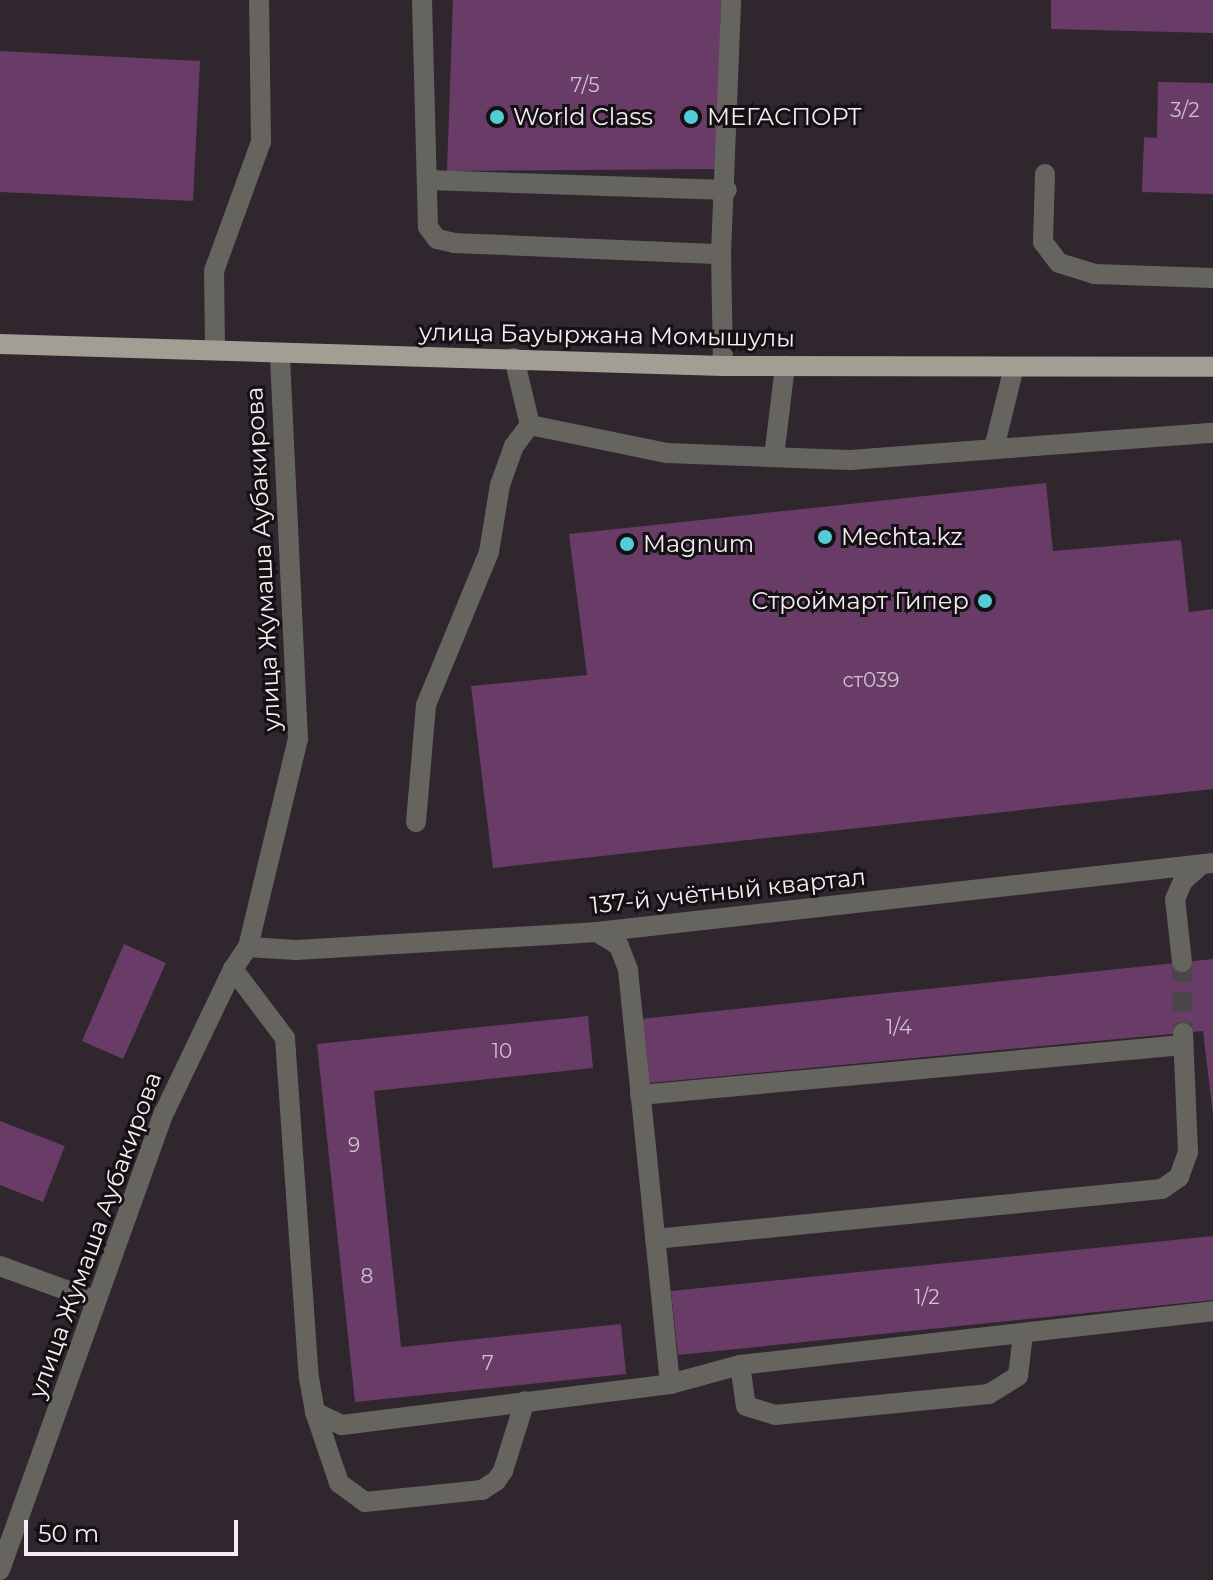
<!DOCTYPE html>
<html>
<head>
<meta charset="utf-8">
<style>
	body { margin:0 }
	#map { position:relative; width:1213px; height:1580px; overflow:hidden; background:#2f262e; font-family:Montserrat,sans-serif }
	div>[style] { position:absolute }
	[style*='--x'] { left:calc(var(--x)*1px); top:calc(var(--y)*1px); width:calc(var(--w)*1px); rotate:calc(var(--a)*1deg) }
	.building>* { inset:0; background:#683c66 }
	.minor-tunnel>* { height:20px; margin-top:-10px; transform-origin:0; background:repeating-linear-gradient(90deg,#4d444c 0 20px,transparent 0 30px) }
	.minor>* { height:20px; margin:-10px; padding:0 10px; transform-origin:10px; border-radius:10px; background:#66645e }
	.major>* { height:20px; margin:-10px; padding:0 10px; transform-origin:10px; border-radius:10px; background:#a29e93 }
	.dots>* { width:22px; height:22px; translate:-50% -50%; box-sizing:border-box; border:4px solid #141014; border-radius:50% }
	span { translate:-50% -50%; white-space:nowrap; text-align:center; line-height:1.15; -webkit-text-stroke:6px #141014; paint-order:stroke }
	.number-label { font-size:20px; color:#d1c2d0 }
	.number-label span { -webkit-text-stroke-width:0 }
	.poi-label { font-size:24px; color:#f4eef3 }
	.left { translate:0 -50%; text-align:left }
	.right { translate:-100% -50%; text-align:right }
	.street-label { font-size:24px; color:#f4eef3 }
	.scale { position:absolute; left:24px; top:1520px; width:214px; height:36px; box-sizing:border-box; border:4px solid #f4eef3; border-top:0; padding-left:10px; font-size:24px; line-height:28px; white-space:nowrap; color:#f4eef3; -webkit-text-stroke:6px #141014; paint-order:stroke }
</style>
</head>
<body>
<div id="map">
	<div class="building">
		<i style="clip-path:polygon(453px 0,721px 0,718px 169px,447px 171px)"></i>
		<i style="clip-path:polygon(1051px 0,1213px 0,1213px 33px,1051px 29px)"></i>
		<i style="clip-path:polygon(0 51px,200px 61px,193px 201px,0 192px)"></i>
		<i style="clip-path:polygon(1158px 82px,1213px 83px,1213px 194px,1142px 192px,1144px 137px,1157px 138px)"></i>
		<i style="clip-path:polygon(1046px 483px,1053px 551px,1181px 540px,1189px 612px,1213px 609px,1213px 789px,493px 868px,471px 686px,587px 675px,569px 534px)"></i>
		<i style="clip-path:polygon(124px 944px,166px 963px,123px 1059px,82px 1041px)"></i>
		<i style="clip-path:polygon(1213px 959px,1213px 1115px,1203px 1031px,649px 1083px,640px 1019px)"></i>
		<i style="clip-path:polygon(588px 1016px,593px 1068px,374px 1091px,401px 1347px,621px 1324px,626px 1374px,355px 1402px,317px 1044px)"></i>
		<i style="clip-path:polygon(0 1121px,65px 1146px,43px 1202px,0 1185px)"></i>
		<i style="clip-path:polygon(1213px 1236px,1213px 1300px,678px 1355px,671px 1291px)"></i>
	</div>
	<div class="minor-tunnel">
		<i style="--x:1182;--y:962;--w:71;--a:89.2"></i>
	</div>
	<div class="minor">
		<i style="--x:422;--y:0;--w:227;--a:88.5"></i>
		<i style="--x:428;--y:227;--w:15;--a:53"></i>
		<i style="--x:437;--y:239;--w:17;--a:13"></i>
		<i style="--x:454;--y:243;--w:267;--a:2.4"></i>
		<i style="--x:1045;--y:174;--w:68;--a:91.7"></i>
		<i style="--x:1043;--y:242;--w:26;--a:53"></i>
		<i style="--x:1059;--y:263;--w:37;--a:17"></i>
		<i style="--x:1094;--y:274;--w:119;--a:1.9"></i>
		<i style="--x:427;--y:180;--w:300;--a:1.9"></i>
		<i style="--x:215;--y:348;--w:77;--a:-90.7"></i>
		<i style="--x:214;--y:271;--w:137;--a:-70"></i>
		<i style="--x:261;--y:142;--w:142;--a:-90.8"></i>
		<i style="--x:514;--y:358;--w:69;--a:76.6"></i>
		<i style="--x:530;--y:425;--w:140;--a:11.6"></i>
		<i style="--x:667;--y:453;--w:183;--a:2.2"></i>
		<i style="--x:850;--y:460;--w:364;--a:-4.3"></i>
		<i style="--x:723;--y:366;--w:112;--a:-91"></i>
		<i style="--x:721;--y:254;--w:254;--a:-87.7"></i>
		<i style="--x:994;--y:448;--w:83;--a:-76.1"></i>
		<i style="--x:774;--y:457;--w:92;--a:-83.1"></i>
		<i style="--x:416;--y:822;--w:117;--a:-85.1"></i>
		<i style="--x:426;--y:705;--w:165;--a:-67.6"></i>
		<i style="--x:489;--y:552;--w:68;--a:-80.7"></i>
		<i style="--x:500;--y:485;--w:41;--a:-70.3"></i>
		<i style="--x:514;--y:446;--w:26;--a:-53"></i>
		<i style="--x:597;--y:932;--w:26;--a:32"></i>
		<i style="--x:619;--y:946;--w:26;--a:69"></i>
		<i style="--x:628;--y:970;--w:416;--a:84.2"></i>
		<i style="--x:248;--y:947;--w:48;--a:3.6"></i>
		<i style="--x:296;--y:950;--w:302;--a:-3.4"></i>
		<i style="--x:597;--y:932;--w:620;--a:-6.39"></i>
		<i style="--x:1182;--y:962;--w:63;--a:-96.3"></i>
		<i style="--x:1175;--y:899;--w:20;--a:-66"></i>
		<i style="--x:1183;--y:881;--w:25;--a:-42"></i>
		<i style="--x:233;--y:969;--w:86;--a:53"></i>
		<i style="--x:285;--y:1038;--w:341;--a:86"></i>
		<i style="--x:309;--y:1378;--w:35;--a:80"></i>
		<i style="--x:315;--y:1412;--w:30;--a:26"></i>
		<i style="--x:342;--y:1425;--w:331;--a:-7.1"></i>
		<i style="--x:670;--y:1384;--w:73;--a:-15.2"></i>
		<i style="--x:740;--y:1365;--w:476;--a:-6.5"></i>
		<i style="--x:640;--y:1095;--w:545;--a:-5.26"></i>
		<i style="--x:655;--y:1239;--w:509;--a:-5.63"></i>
		<i style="--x:1162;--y:1189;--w:21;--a:-35"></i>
		<i style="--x:1179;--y:1177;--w:27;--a:-70"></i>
		<i style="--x:1188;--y:1152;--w:119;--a:-92.4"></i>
		<i style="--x:0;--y:1266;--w:102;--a:20"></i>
		<i style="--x:740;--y:1365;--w:41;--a:81.7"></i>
		<i style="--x:746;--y:1406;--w:30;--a:17"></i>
		<i style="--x:775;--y:1415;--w:215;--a:-5.6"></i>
		<i style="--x:989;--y:1394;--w:34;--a:-32"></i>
		<i style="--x:1018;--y:1376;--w:42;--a:-83.2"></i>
		<i style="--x:315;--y:1412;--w:75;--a:71.3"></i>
		<i style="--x:339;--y:1483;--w:32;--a:36"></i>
		<i style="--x:365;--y:1502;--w:118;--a:-5.9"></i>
		<i style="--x:482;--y:1490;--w:17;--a:-33"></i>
		<i style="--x:496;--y:1481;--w:12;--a:-55"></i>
		<i style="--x:503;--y:1471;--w:73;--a:-72.6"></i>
		<i style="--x:0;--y:1570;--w:486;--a:-70.3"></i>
		<i style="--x:164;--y:1113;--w:160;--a:-64.4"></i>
		<i style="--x:233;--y:969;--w:27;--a:-56"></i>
		<i style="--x:248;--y:947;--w:214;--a:-76.5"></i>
		<i style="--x:298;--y:739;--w:385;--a:-92.7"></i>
	</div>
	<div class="major">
		<i style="--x:0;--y:344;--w:723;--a:1.74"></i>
		<i style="--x:723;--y:366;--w:490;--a:0.1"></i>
	</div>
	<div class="dots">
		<i style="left:497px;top:117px;background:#52ccd6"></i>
		<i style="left:691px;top:117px;background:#52ccd6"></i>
		<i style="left:825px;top:537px;background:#52ccd6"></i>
		<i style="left:627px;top:544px;background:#52ccd6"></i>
		<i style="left:985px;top:601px;background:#52ccd6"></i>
	</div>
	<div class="number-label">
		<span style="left:585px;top:85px">7/5</span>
		<span style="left:1185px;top:110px">3/2</span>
		<span style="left:871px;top:680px">ст039</span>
		<span style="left:899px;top:1027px">1/4</span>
		<span style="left:502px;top:1051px">10</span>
		<span style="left:354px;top:1145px">9</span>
		<span style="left:367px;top:1276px">8</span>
		<span style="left:927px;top:1297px">1/2</span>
		<span style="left:488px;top:1363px">7</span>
	</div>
	<div class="poi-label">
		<span class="left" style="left:513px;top:117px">World Class</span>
		<span class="left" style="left:707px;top:117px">МЕГАСПОРТ</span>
		<span class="left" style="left:841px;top:537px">Mechta.kz</span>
		<span class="left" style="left:643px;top:544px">Magnum</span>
		<span class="right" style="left:969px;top:601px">Строймарт Гипер</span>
	</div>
	<div class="street-label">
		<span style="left:607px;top:335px;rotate:1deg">улица Бауыржана Момышулы</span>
		<span style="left:263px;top:559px;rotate:-93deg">улица Жумаша Аубакирова</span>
		<span style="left:728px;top:891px;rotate:-6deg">137-й учётный квартал</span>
		<span style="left:95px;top:1235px;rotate:-70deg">улица Жумаша Аубакирова</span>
	</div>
	<div class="scale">50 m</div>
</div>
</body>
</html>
